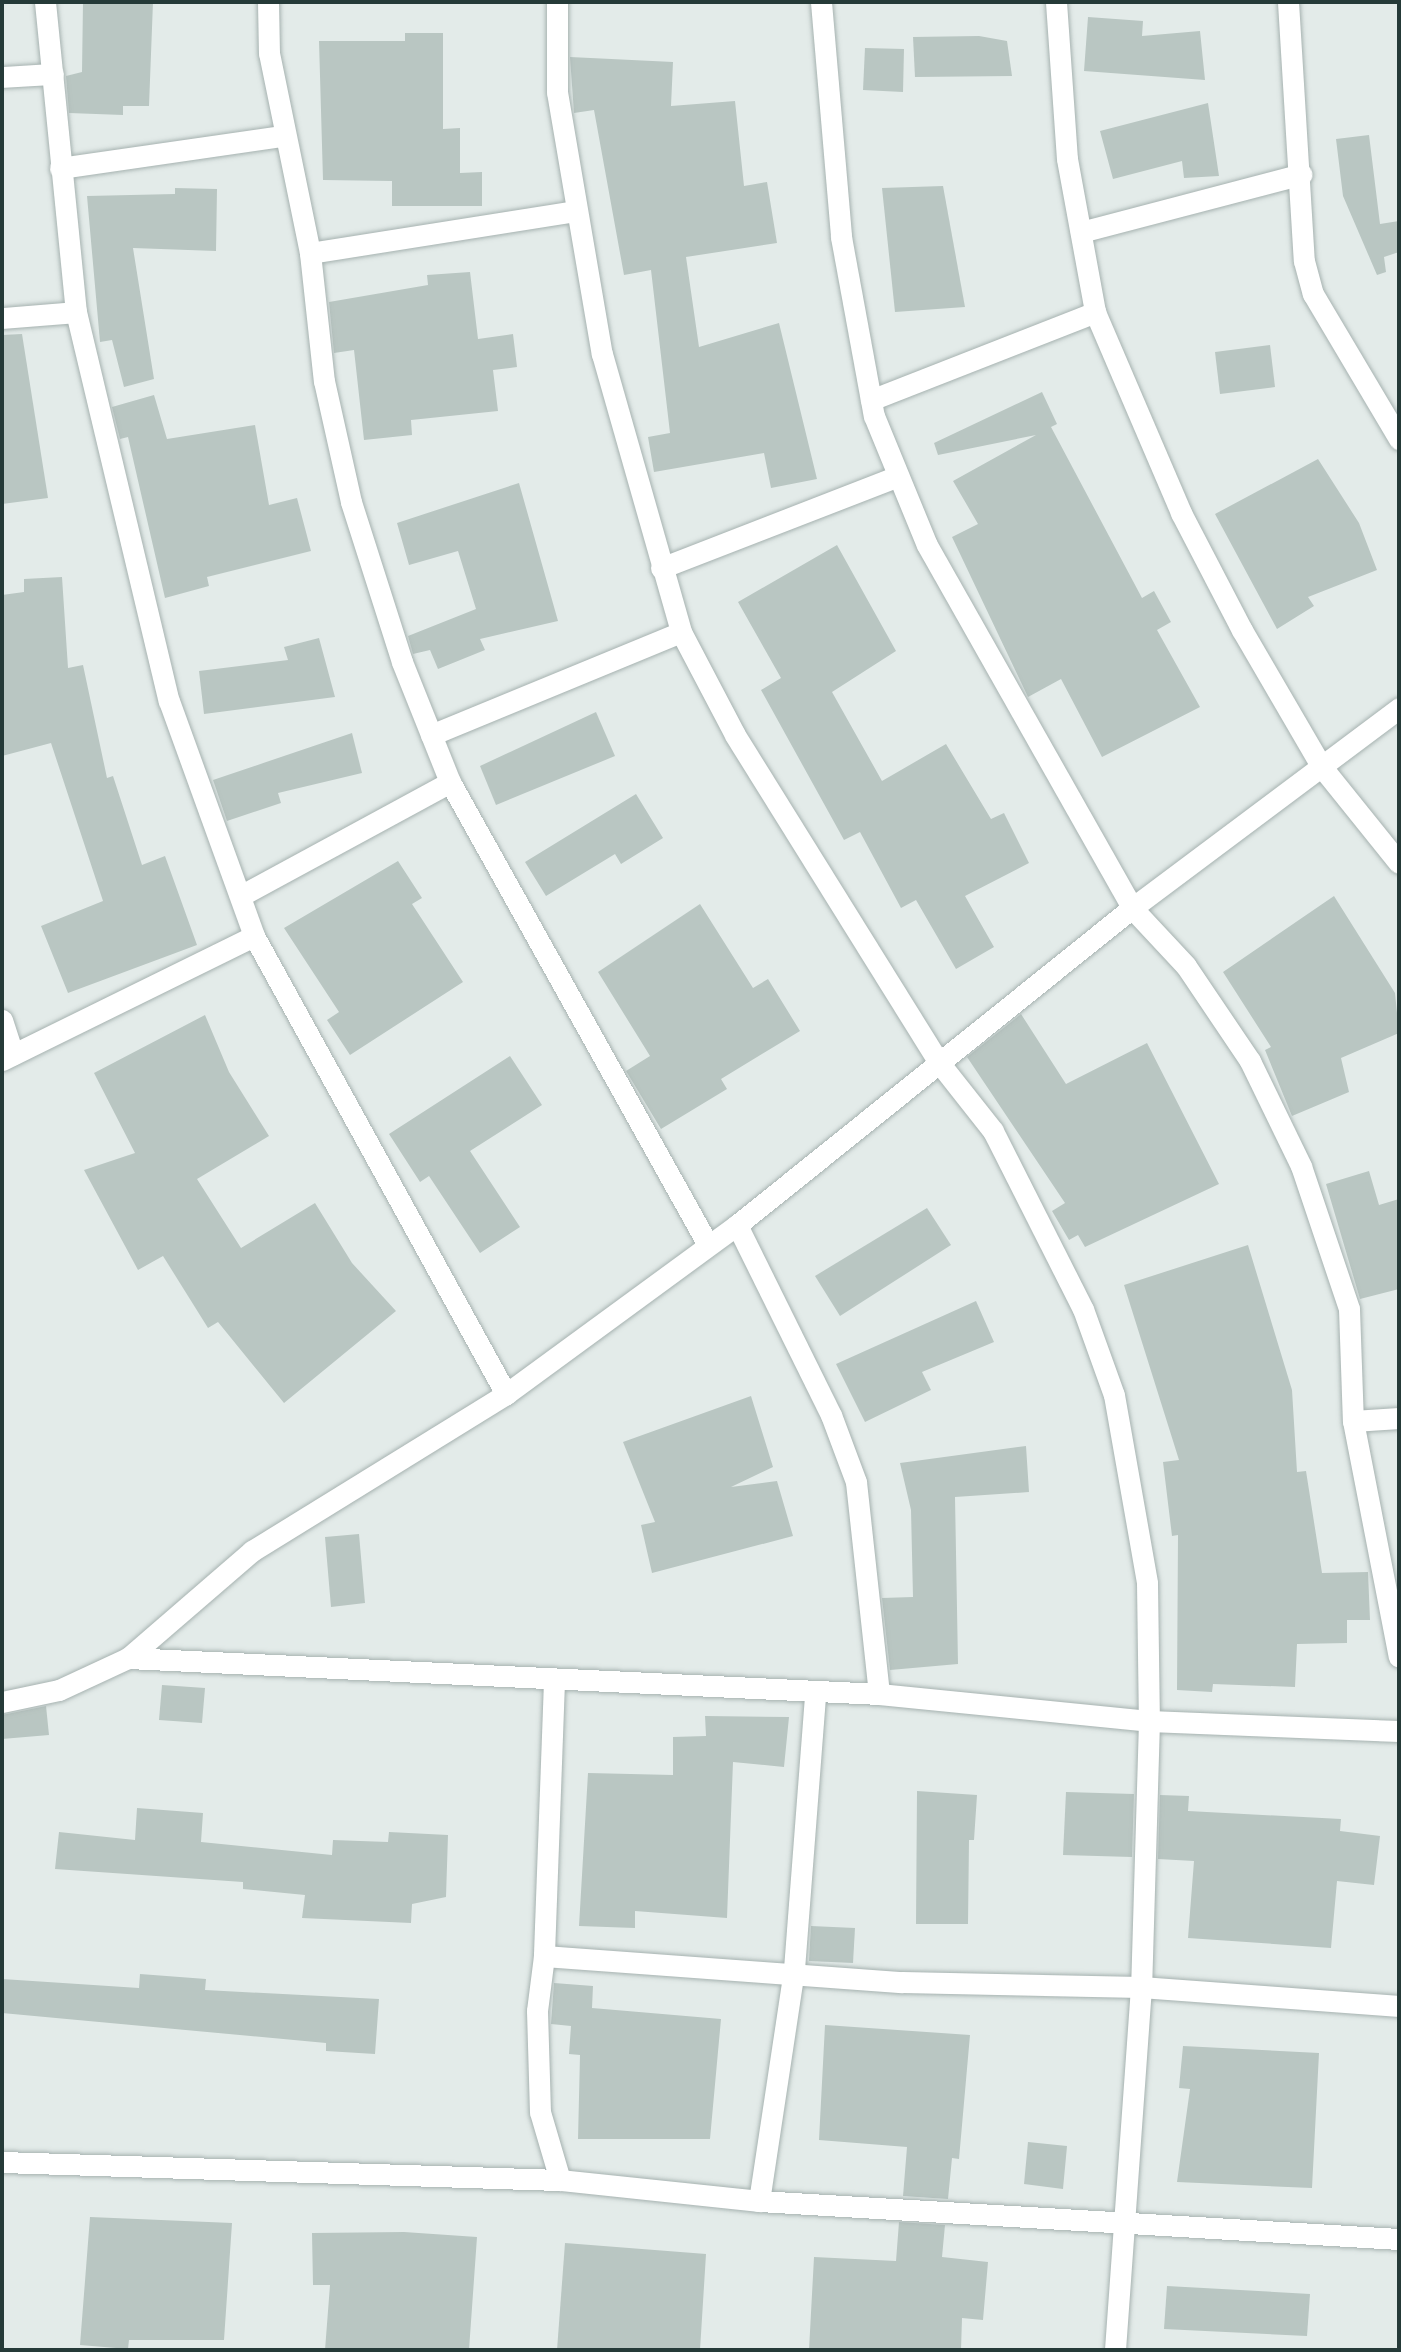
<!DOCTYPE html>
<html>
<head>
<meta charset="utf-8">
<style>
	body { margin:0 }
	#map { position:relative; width:1401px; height:2352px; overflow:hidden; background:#e3ebe9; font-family:"Sofia Sans Condensed",sans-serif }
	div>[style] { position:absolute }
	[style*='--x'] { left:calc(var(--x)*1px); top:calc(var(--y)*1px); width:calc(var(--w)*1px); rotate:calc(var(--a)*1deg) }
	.building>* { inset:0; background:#b9c6c2 }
	.roads { filter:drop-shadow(0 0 2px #a6b2b0) drop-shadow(0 0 2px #a6b2b0) }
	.minor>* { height:21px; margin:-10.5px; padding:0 10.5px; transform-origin:10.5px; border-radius:10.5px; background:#fff }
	span { translate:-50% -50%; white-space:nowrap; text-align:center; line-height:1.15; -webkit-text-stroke:5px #f3f8f6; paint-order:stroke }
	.frame { position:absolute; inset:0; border:4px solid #253a38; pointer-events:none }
</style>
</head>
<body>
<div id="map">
	<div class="building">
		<i style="clip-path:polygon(83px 2px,153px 2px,149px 106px,123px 106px,123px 115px,69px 113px,66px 76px,82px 72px)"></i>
		<i style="clip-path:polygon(1088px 17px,1143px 21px,1142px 36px,1200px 31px,1205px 80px,1084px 71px)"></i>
		<i style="clip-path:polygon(405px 33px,443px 33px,443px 129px,460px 128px,460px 173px,482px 172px,482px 206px,392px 206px,392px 181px,323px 180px,319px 41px,405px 41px)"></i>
		<i style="clip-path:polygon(979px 36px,1007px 41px,1012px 76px,915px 77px,913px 37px)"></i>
		<i style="clip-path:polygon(865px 48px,904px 49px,903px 92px,863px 90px)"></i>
		<i style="clip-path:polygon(570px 57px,673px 62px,671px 106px,735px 101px,744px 186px,767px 182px,777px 243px,686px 257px,699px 347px,779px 323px,817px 479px,771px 488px,764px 453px,654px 472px,648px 437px,670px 433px,651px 270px,624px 275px,594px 110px,574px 113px)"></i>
		<i style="clip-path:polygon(1208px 103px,1219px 176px,1184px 178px,1182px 161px,1113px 179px,1100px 131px)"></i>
		<i style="clip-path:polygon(1369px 135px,1380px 224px,1399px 221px,1399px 252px,1384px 257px,1386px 272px,1377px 275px,1343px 196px,1336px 139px)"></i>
		<i style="clip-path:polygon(943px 186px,965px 307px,895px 312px,882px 188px)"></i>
		<i style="clip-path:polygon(175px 188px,217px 189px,216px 251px,133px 248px,154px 379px,124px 387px,112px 340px,100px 342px,87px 196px,175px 194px)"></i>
		<i style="clip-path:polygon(470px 272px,478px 339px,513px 334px,517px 367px,493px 370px,498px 411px,411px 420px,412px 435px,364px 440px,354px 350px,334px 353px,329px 302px,428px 285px,427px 275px)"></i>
		<i style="clip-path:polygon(22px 334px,48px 498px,2px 504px,2px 335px)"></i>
		<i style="clip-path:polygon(1270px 345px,1275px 387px,1220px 394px,1215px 352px)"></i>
		<i style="clip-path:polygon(1042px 392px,1057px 424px,1051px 427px,1142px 598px,1154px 591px,1171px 622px,1157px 630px,1200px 707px,1102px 757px,1061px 679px,1028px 697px,952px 537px,978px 524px,953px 481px,1036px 435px,938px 455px,934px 443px)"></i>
		<i style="clip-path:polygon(154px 395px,167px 439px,255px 425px,269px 505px,297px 498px,311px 551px,207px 577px,209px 586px,165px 598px,128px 437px,120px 439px,112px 407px)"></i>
		<i style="clip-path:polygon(1318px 459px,1359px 523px,1377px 570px,1308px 597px,1314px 606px,1277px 629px,1215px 514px)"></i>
		<i style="clip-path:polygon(519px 483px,558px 621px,480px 639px,485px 650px,438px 669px,430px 650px,413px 654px,408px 636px,476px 609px,458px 551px,409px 565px,397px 523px)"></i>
		<i style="clip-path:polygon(837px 545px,896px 651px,832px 692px,882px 781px,946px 744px,991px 819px,1004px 813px,1029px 863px,965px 896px,994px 947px,956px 969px,916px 900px,901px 908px,860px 832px,844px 840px,761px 690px,781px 678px,738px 602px)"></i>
		<i style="clip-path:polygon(62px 577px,68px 668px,83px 665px,107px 778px,113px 776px,142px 865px,165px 856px,197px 945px,68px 993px,41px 926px,103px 901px,51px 743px,2px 756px,2px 595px,24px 592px,24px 579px)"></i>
		<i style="clip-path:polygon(319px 638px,335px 697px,204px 714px,199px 671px,288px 660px,284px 647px)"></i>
		<i style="clip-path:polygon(596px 712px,615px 756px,496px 805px,480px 766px)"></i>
		<i style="clip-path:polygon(352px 733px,362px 773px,278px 793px,281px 803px,227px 821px,213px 780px)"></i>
		<i style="clip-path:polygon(636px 794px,663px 838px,621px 864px,615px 854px,546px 896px,525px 862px)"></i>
		<i style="clip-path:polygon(398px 861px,422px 898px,412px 904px,463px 982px,350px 1055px,327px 1020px,339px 1012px,284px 928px)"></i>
		<i style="clip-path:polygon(1334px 896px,1395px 993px,1399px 1033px,1341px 1058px,1349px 1092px,1292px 1116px,1265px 1050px,1271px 1047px,1223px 972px)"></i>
		<i style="clip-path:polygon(700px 904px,753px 988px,768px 979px,800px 1031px,721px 1079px,727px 1089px,661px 1129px,626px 1071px,650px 1056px,598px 972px)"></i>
		<i style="clip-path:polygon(1021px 1014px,1066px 1084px,1147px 1043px,1219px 1184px,1085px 1247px,1078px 1235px,1069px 1240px,1052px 1211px,1065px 1203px,967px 1057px)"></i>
		<i style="clip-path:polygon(205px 1015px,229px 1072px,269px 1136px,197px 1179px,241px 1248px,315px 1203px,352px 1263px,396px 1311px,284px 1403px,218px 1322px,208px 1328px,163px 1256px,138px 1270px,84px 1170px,135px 1153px,94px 1073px)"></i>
		<i style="clip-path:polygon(510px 1056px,542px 1105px,470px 1151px,520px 1227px,480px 1253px,429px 1176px,420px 1182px,389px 1134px)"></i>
		<i style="clip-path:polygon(1369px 1171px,1379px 1205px,1399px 1199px,1399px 1289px,1360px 1299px,1326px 1184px)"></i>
		<i style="clip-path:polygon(927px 1208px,951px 1245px,840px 1316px,815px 1276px)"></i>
		<i style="clip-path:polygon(1248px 1245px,1292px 1390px,1297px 1472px,1306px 1471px,1322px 1573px,1368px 1572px,1370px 1620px,1347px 1620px,1347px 1643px,1297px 1644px,1295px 1687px,1213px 1684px,1212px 1692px,1177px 1690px,1178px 1535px,1172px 1536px,1163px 1462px,1179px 1460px,1124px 1285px)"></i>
		<i style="clip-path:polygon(976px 1301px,994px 1342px,922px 1372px,931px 1390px,865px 1422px,836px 1364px)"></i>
		<i style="clip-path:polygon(751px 1396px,773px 1467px,731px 1487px,777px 1481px,793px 1536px,652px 1573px,641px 1525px,655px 1522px,623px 1442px)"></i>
		<i style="clip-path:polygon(1026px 1446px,1029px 1492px,955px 1497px,958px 1664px,890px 1670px,882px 1598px,913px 1597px,911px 1510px,900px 1463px)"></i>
		<i style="clip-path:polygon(359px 1534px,365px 1603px,331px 1607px,325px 1537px)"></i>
		<i style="clip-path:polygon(162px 1685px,205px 1688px,202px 1723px,159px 1720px)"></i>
		<i style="clip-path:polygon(46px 1706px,49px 1735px,2px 1739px,2px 1715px)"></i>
		<i style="clip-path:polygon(705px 1716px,789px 1717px,784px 1767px,733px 1762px,727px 1918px,635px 1911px,635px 1928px,579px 1926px,588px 1773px,673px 1775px,673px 1737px,706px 1736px)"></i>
		<i style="clip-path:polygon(917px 1791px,977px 1795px,974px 1840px,969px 1840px,968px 1924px,916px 1924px)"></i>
		<i style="clip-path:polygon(1066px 1792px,1134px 1794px,1132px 1857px,1063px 1855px)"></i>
		<i style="clip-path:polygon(1160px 1795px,1189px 1796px,1188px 1811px,1341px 1819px,1340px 1831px,1380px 1836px,1374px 1885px,1337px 1881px,1331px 1948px,1188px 1938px,1194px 1861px,1158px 1859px)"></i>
		<i style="clip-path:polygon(137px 1808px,203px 1813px,201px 1842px,332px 1855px,333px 1840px,388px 1842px,389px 1832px,448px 1835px,446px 1897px,412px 1904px,411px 1923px,302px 1918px,305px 1895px,243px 1889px,243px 1882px,55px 1869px,59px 1832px,135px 1840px)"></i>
		<i style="clip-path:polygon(811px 1926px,855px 1928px,853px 1963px,809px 1961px)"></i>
		<i style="clip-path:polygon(140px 1974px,206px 1979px,205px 1990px,379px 1999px,375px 2054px,326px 2051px,326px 2043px,2px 2013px,2px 1979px,139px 1988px)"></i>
		<i style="clip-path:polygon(554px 1983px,593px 1986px,592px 2008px,721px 2019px,710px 2139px,578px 2139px,580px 2055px,569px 2054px,571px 2026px,551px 2024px)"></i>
		<i style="clip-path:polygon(825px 2025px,970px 2035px,959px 2159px,952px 2158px,948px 2199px,903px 2196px,907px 2147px,819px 2140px)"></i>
		<i style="clip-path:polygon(1183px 2046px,1319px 2053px,1312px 2188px,1177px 2182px,1190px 2089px,1179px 2088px)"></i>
		<i style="clip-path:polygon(1028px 2142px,1067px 2146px,1063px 2189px,1024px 2184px)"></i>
		<i style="clip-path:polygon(90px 2217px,232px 2223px,224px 2340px,129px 2340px,128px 2349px,80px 2345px)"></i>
		<i style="clip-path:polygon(899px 2222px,945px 2225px,942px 2257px,988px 2262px,983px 2320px,962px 2318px,961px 2350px,809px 2350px,814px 2257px,896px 2261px)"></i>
		<i style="clip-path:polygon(404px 2232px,477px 2237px,469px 2350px,325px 2350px,330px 2285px,313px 2285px,312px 2233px)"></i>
		<i style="clip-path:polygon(565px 2243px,706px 2254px,700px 2350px,557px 2350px)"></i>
		<i style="clip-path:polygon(1167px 2286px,1310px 2294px,1307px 2336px,1164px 2329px)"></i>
	</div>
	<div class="roads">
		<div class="minor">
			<i style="--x:45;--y:2;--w:312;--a:84.3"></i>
			<i style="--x:76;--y:312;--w:400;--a:76.6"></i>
			<i style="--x:169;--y:701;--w:250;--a:70.1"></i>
			<i style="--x:254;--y:936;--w:523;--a:61.18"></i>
			<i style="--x:268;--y:2;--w:51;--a:88.9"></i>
			<i style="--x:269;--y:53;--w:204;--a:78.4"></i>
			<i style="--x:310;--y:253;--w:129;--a:83.8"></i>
			<i style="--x:324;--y:381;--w:124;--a:77.4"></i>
			<i style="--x:351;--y:502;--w:168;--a:72.3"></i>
			<i style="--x:402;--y:662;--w:129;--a:68.2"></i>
			<i style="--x:450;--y:782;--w:528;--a:60.86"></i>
			<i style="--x:557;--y:2;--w:90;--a:90"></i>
			<i style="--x:557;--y:92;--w:266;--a:80.3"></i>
			<i style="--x:602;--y:354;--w:289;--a:74.1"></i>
			<i style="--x:681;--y:632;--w:116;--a:62.3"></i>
			<i style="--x:735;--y:735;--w:383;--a:58.1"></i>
			<i style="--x:937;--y:1060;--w:90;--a:51.7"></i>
			<i style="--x:993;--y:1131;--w:199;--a:63.2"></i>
			<i style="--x:1083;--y:1309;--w:91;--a:70.2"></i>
			<i style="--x:1114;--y:1395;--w:191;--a:80"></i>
			<i style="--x:1147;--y:1583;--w:138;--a:89.2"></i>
			<i style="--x:1149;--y:1721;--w:266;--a:91.7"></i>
			<i style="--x:1141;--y:1987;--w:364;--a:94.1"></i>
			<i style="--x:821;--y:2;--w:236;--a:85.1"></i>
			<i style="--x:841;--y:237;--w:182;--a:79.6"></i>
			<i style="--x:874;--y:416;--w:139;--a:67.7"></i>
			<i style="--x:927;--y:545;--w:417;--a:60.5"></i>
			<i style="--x:1132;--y:908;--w:79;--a:47"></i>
			<i style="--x:1186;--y:966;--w:115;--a:56"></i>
			<i style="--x:1250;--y:1061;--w:117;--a:64.1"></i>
			<i style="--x:1301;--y:1166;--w:151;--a:71.4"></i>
			<i style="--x:1349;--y:1309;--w:112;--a:88"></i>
			<i style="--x:1353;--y:1421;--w:240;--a:79"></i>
			<i style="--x:1056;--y:2;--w:157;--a:86"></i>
			<i style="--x:1067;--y:159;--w:156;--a:79.6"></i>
			<i style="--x:1095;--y:312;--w:219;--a:66.8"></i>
			<i style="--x:1181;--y:513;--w:132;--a:62.5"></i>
			<i style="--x:1242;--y:630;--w:157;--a:59.8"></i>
			<i style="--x:1321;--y:766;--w:124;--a:51.2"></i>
			<i style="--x:1288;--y:2;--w:259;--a:86.5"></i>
			<i style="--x:1304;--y:261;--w:34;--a:75"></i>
			<i style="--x:1313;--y:294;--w:169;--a:59.3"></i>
			<i style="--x:2;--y:77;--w:51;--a:-3.4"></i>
			<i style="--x:60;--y:168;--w:223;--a:-8.2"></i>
			<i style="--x:1081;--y:232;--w:228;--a:-14.7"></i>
			<i style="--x:310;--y:253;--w:267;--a:-9"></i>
			<i style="--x:2;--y:318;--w:74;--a:-4.6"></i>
			<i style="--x:871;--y:400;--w:241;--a:-21.4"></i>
			<i style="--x:661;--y:568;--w:254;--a:-21.2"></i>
			<i style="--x:431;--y:735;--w:270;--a:-22.4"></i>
			<i style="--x:242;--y:895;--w:237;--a:-28.5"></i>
			<i style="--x:2;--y:1020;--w:36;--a:72"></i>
			<i style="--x:2;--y:1060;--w:281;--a:-26.2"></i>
			<i style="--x:737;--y:1225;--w:212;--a:63.7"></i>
			<i style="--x:831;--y:1415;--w:72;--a:69.5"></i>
			<i style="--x:856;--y:1482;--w:213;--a:83.8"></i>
			<i style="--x:1353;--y:1421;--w:46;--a:-3.7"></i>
			<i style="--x:128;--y:1658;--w:752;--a:2.74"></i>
			<i style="--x:879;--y:1694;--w:271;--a:5.7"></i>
			<i style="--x:1149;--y:1721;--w:250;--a:2.3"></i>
			<i style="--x:554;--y:1681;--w:275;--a:92.1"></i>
			<i style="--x:544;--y:1956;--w:359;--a:4.2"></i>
			<i style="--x:902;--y:1982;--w:239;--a:1.2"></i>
			<i style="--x:1141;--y:1987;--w:259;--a:4.2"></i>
			<i style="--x:2;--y:1702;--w:58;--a:-11.9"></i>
			<i style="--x:59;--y:1690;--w:76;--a:-24.9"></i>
			<i style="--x:128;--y:1658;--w:164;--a:-40.8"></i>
			<i style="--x:252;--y:1551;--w:299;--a:-31.7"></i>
			<i style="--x:506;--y:1394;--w:286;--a:-36.2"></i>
			<i style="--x:737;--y:1225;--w:506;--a:-38.75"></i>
			<i style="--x:1132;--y:908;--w:334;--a:-36.8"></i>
			<i style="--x:544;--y:1956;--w:55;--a:97.3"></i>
			<i style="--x:537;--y:2011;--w:101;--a:88.3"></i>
			<i style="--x:540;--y:2112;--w:71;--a:73.6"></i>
			<i style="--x:2;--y:2162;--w:558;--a:1.85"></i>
			<i style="--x:560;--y:2180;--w:200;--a:6"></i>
			<i style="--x:759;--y:2201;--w:641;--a:3.4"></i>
			<i style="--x:759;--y:2201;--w:235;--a:-81.4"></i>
			<i style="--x:794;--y:1969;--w:276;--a:-85.6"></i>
		</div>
	</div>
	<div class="frame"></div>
</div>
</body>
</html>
